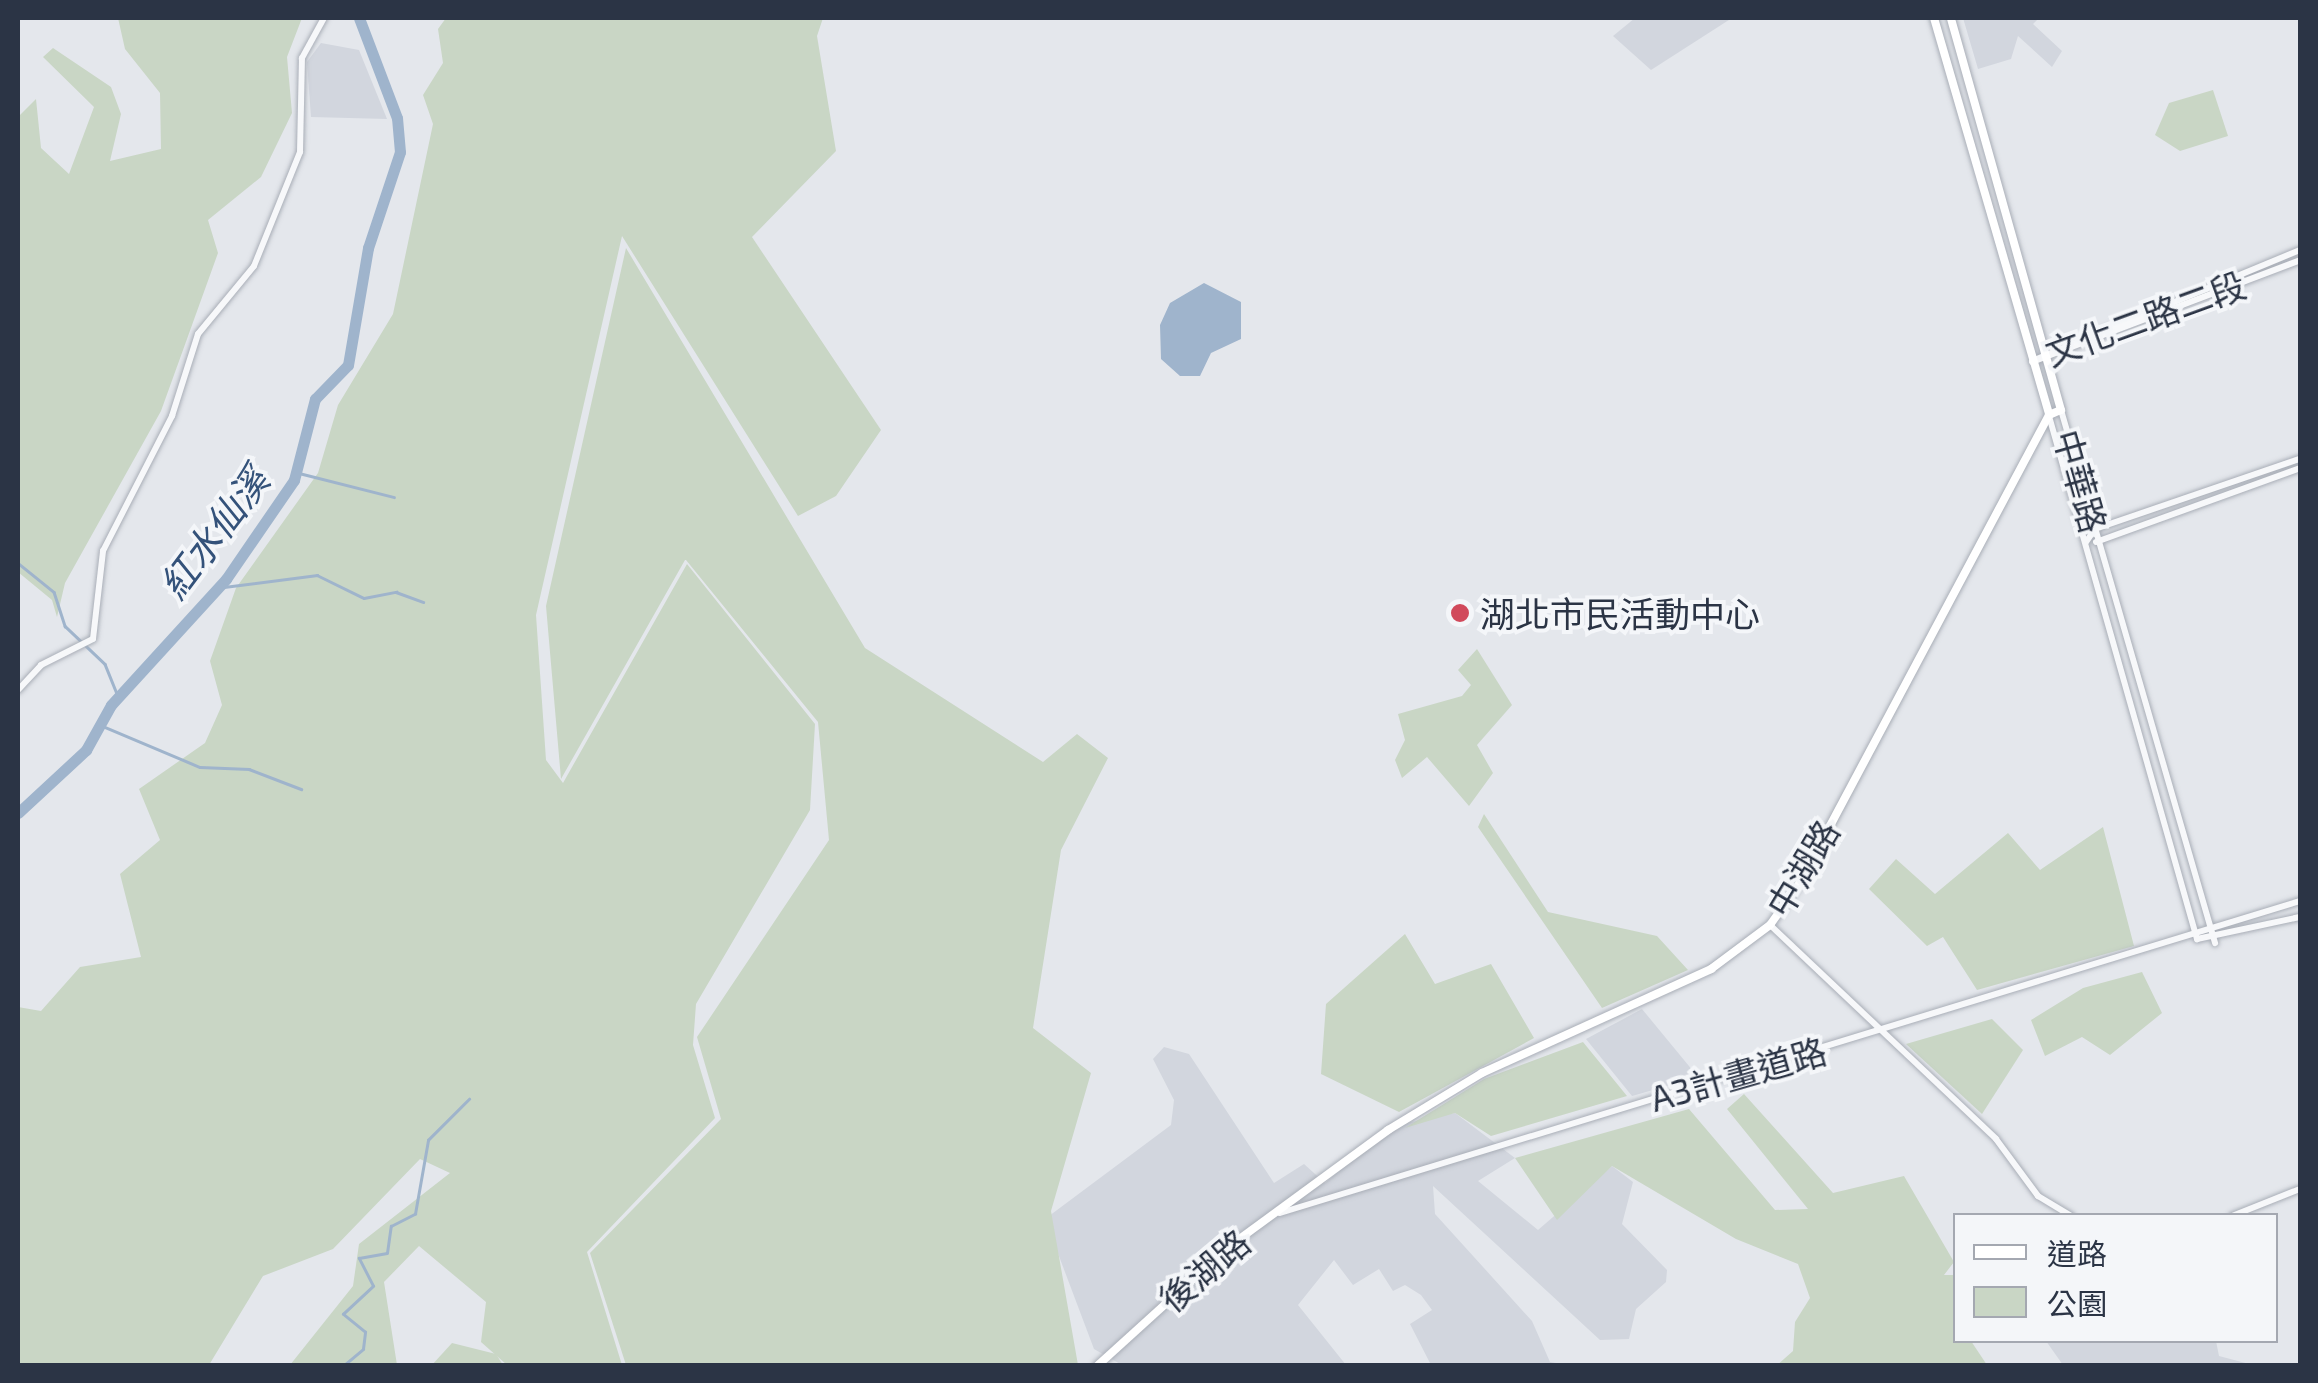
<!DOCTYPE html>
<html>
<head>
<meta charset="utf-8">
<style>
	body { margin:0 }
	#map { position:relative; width:2318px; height:1383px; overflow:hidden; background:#e4e7ec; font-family:"Exo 2","Noto Sans TC",sans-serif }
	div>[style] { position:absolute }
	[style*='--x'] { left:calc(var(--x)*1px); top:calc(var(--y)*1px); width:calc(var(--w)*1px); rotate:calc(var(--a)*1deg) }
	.built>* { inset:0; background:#d2d6de }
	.green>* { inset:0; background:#c9d6c5 }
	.water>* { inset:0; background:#9fb4cc }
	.stream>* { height:2.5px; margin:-1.25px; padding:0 1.25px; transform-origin:1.25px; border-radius:1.25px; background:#9fb4cc }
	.river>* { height:11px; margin:-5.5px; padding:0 5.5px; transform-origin:5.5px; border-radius:5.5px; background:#9fb4cc }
	.roads { filter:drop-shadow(0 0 2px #a9aeb7) drop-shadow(0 0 2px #a9aeb7) }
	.minor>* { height:6px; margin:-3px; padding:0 3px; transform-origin:3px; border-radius:3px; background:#f7f8fa }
	.major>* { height:8px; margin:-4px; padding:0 4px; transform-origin:4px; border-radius:4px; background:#fff }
	.dots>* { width:28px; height:28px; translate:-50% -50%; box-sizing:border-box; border:5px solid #f4f6f9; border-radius:50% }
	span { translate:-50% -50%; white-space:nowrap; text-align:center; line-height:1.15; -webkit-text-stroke:8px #f4f6f9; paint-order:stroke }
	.street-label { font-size:35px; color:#2b3445 }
	.poi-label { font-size:35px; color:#2b3445 }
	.left { translate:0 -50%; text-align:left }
	.water-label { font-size:38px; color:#34527a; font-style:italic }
	.frame { position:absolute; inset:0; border:20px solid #2b3445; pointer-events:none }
	.legend { position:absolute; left:1953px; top:1213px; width:325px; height:130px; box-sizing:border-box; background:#f4f6f9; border:2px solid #a4a8b1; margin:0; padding:12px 18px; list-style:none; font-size:30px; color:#2b3445 }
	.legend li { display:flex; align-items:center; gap:20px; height:50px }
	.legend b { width:50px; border:2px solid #a4a8b1 }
</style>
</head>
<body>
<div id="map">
	<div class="built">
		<i style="clip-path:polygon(1635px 18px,1732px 18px,1651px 70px,1613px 36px)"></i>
		<i style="clip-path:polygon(1963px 18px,2039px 18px,2033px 24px,2062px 51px,2052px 67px,2018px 36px,2011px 59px,1978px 69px)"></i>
		<i style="clip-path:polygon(321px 43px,359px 50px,387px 119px,311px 117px,307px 62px)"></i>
		<i style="clip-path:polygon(1642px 1009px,1698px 1077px,1632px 1096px,1586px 1039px)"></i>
		<i style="clip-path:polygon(1164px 1047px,1189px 1054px,1274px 1183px,1304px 1164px,1325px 1183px,1391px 1126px,1455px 1113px,1515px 1158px,1478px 1181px,1538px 1230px,1612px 1166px,1633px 1182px,1622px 1224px,1667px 1270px,1666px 1282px,1636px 1309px,1629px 1339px,1600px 1340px,1433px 1186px,1435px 1214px,1532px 1321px,1550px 1362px,1568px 1365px,1431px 1365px,1410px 1324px,1432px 1310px,1421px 1295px,1405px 1285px,1393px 1291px,1379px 1269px,1353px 1285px,1334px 1260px,1298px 1305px,1346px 1365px,1122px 1365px,1094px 1349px,1045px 1219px,1171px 1125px,1174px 1100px,1153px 1059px)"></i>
		<i style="clip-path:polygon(2046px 1341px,2216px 1341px,2219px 1356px,2253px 1365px,2063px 1365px)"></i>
	</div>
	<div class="green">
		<i style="clip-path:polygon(118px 18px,302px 18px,287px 57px,292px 113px,261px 177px,208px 220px,218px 253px,161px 411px,65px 583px,57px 617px,52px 600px,18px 572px,18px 117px,36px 99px,41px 148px,69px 174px,94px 107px,43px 57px,53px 48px,111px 87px,121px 114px,110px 161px,161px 149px,160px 93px,125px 49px)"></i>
		<i style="clip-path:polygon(446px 18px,823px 18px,817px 36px,836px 151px,752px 237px,881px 430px,836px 496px,798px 516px,622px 236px,536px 615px,546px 760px,563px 783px,687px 564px,815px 724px,810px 810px,696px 1004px,693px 1045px,715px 1118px,587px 1252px,622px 1365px,507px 1365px,481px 1342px,486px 1302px,419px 1246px,384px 1282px,397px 1365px,290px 1365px,353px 1286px,359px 1244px,450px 1173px,420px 1159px,333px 1249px,263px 1276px,209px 1365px,18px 1365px,18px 1007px,41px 1011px,80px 967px,141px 957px,120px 874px,160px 840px,139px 789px,205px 743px,222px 705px,210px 661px,236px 588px,318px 473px,338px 405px,393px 314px,433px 124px,423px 95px,443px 63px,438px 29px)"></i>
		<i style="clip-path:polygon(2213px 90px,2228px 136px,2180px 151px,2155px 135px,2169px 103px)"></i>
		<i style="clip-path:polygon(626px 248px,865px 648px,1043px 762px,1077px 734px,1108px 758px,1061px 850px,1033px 1028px,1091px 1073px,1051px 1211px,1078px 1365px,626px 1365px,590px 1253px,721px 1119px,697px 1037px,829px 840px,818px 722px,686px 560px,685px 560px,561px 779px,546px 606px)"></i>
		<i style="clip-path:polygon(1477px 649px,1512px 705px,1477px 745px,1493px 773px,1469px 806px,1427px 757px,1402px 778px,1395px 760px,1405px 740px,1398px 714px,1462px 696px,1471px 685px,1458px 670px)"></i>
		<i style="clip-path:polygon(1484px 814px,1548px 912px,1657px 936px,1688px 970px,1602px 1008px,1478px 827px)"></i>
		<i style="clip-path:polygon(2103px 827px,2134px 946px,1977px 990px,1943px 937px,1927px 946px,1869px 889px,1896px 859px,1935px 894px,2008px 833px,2040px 870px)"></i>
		<i style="clip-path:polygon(1405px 934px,1435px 984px,1491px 964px,1534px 1038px,1399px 1112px,1321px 1074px,1326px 1004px)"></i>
		<i style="clip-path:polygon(2142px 972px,2162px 1013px,2110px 1055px,2082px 1037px,2045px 1056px,2031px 1020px,2083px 988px)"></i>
		<i style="clip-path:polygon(1992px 1019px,2023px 1050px,1982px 1114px,1906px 1044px)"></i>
		<i style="clip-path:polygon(1583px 1042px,1627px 1096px,1491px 1136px,1455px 1113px,1405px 1128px,1484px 1079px)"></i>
		<i style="clip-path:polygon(1744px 1094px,1833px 1193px,1904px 1176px,1954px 1262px,1944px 1275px,1955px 1275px,1956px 1340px,1971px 1341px,1987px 1365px,1777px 1365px,1793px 1351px,1795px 1322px,1810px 1298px,1798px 1264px,1736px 1239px,1612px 1166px,1557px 1220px,1515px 1158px,1689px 1109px,1775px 1210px,1808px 1209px,1727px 1109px)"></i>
		<i style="clip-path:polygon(452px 1343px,496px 1354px,503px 1365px,431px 1366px)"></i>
	</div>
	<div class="water">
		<i style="clip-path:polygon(1204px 283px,1241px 302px,1241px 339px,1211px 353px,1200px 376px,1180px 376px,1161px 359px,1160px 325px,1170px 303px)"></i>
	</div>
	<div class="stream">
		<i style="--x:295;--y:472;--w:102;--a:14.2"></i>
		<i style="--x:18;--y:563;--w:46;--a:38.9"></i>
		<i style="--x:54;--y:592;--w:36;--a:72"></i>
		<i style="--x:65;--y:626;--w:55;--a:43.5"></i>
		<i style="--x:105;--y:664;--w:35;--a:68"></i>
		<i style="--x:216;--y:588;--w:102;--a:-7.3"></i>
		<i style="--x:317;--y:575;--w:52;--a:26.1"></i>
		<i style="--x:364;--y:598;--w:33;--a:-11"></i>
		<i style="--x:396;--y:592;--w:29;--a:20"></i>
		<i style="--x:100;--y:725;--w:108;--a:22.8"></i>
		<i style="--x:200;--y:767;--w:49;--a:2.3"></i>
		<i style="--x:249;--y:769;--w:56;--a:21"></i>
		<i style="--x:343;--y:1366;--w:26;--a:-40"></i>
		<i style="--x:363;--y:1349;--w:17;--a:-83"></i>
		<i style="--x:365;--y:1332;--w:28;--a:-141"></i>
		<i style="--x:343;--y:1314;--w:41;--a:-43"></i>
		<i style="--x:373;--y:1286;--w:31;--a:-117"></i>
		<i style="--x:359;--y:1258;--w:28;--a:-10"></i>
		<i style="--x:387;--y:1253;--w:27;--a:-82"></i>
		<i style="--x:391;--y:1226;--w:27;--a:-27"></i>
		<i style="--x:415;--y:1214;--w:75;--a:-80"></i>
		<i style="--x:428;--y:1140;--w:58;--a:-45"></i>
	</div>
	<div class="river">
		<i style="--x:18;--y:813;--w:93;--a:-42.8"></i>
		<i style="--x:86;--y:750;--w:51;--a:-60.9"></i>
		<i style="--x:111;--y:705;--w:171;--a:-47.6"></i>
		<i style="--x:226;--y:579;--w:120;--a:-55.5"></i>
		<i style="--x:294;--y:480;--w:84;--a:-75.5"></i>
		<i style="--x:315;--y:399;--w:47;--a:-45.9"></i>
		<i style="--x:348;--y:365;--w:119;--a:-80.3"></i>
		<i style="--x:368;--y:248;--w:101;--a:-71.6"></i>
		<i style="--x:400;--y:152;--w:34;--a:-95"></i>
		<i style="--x:397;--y:118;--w:107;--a:-110.8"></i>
	</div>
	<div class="roads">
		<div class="minor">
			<i style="--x:2032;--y:361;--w:290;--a:-22.5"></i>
			<i style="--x:2032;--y:362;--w:287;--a:-20.8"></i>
			<i style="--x:2061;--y:410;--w:555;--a:73.88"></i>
			<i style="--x:2049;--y:416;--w:544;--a:74.2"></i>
			<i style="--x:2086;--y:542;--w:16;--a:-55"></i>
			<i style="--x:2095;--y:529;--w:217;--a:-18.9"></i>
			<i style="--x:2096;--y:542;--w:217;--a:-19.9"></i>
			<i style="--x:18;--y:690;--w:34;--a:-47"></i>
			<i style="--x:41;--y:665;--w:58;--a:-26.6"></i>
			<i style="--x:93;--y:639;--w:89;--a:-83.5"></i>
			<i style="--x:103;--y:551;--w:152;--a:-62.9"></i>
			<i style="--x:172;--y:416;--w:86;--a:-72.4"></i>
			<i style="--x:198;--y:334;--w:88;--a:-50.5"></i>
			<i style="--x:254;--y:266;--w:123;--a:-68"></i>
			<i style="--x:300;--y:152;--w:94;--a:-88.8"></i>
			<i style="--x:302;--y:58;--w:46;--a:-61.2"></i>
			<i style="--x:1770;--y:925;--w:311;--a:43.4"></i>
			<i style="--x:1996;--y:1139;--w:71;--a:53.6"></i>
			<i style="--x:2038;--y:1196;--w:39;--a:31"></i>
			<i style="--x:2197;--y:939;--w:105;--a:-12.1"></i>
			<i style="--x:1280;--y:1213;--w:1067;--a:-17.01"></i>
			<i style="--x:2232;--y:1216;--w:73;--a:-21.7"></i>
		</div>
		<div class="major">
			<i style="--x:1934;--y:18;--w:413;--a:73.8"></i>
			<i style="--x:1097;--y:1366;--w:176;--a:-42.2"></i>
			<i style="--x:1227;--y:1248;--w:200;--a:-36.2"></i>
			<i style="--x:1388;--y:1130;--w:110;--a:-31.2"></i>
			<i style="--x:1482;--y:1073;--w:252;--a:-24.4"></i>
			<i style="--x:1711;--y:969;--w:74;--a:-36.7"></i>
			<i style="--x:1770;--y:925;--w:50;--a:-54.7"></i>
			<i style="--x:1799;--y:884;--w:531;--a:-61.94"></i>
			<i style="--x:2049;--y:415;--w:13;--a:-23"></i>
			<i style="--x:2061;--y:410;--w:407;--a:-105.7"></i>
		</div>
	</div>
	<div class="dots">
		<i style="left:1460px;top:613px;background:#d1495b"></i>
	</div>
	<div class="street-label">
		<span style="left:2145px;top:318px;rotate:-20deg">文化二路二段</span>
		<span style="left:2081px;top:481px;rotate:74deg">中華路</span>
		<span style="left:1802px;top:868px;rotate:-59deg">中湖路</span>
		<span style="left:1738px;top:1074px;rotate:-16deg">A3計畫道路</span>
		<span style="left:1204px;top:1270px;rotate:-40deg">後湖路</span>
	</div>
	<div class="poi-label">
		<span class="left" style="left:1480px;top:613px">湖北市民活動中心</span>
	</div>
	<div class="water-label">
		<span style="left:214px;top:533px;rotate:-53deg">紅水仙溪</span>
	</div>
	<div class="frame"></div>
	<ul class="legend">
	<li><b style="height:12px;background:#fff"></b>道路</li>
	<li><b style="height:28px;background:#c9d6c5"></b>公園</li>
	</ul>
</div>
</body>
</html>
